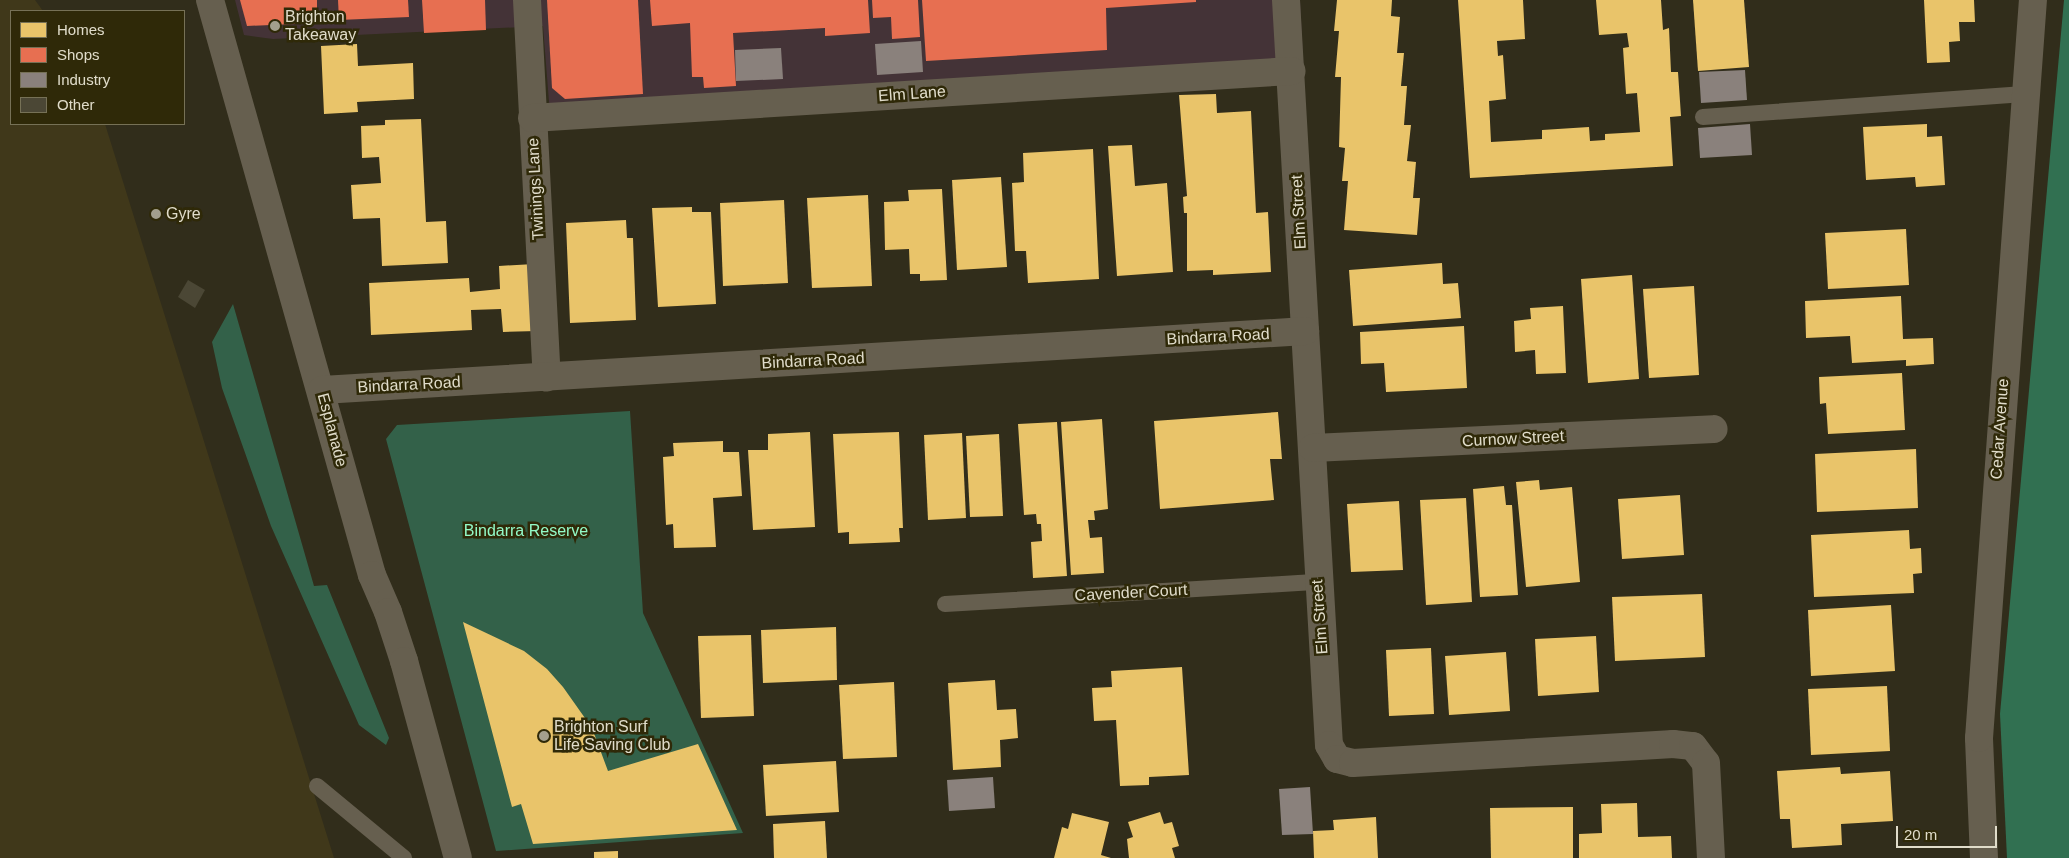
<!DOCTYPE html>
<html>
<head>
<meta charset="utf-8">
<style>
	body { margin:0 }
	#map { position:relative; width:2069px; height:858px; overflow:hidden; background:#312d1b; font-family:Arial,sans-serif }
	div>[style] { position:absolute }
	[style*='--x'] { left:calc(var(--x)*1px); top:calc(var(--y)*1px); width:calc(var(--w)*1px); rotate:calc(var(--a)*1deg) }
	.commercial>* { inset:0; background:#443337 }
	.green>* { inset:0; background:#336149 }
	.forest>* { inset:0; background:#317051 }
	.sand>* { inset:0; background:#40381a }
	.homes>* { inset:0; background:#e9c46a }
	.shops>* { inset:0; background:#e76f51 }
	.industry>* { inset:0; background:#8a817c }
	.building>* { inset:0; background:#4b4735 }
	.service>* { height:16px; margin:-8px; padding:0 8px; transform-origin:8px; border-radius:8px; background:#665f4f }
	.minor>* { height:28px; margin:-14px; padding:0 14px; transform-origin:14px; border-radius:14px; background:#665f4f }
	.tertiary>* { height:28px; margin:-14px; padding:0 14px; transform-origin:14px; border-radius:14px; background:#665f4f }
	.dots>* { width:14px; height:14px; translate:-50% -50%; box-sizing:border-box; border:2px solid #2f2908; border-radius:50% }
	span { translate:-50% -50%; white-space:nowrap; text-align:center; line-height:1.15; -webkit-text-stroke:5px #2f2908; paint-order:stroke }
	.poi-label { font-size:16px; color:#e0dcca }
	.left { translate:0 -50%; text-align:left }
	.street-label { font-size:16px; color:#e0dcca }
	.park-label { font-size:16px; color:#93fac7 }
	.legend { position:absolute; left:10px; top:10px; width:175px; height:115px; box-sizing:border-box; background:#2f2908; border:1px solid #767156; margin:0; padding:6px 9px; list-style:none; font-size:15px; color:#e0dcca }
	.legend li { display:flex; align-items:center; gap:10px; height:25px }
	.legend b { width:25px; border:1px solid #767156 }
	.scale { position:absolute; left:1896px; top:826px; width:101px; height:22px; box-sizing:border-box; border:2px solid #e0dcca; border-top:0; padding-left:6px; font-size:15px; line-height:18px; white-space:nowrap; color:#e0dcca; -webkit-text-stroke:4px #2f2908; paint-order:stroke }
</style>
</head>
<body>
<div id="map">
	<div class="commercial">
		<i style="clip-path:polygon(235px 0,1300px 0,1304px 78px,551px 127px,543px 26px,273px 39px,244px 35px)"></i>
	</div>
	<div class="green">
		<i style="clip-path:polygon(233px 304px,314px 586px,327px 585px,389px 738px,386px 745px,359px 725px,271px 526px,222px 388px,212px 342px)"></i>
		<i style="clip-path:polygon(630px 411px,643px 613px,743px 833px,496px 851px,386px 439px,397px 425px)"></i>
	</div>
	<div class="forest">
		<i style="clip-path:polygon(2064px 0,2069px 0,2069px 858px,2007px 858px,2000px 714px)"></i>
	</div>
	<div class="sand">
		<i style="clip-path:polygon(0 0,35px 0,43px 11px,11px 11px,11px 124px,105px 124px,334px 858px,0 858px)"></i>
	</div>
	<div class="homes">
		<i style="clip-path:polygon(1337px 0,1392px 0,1391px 16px,1400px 17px,1397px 53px,1404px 53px,1401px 86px,1407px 86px,1404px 125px,1411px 125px,1407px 161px,1416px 162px,1413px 198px,1420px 198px,1417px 235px,1344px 230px,1348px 181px,1342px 181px,1345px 148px,1339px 147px,1341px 77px,1335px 77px,1339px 31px,1334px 31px)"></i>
		<i style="clip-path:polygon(1458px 0,1523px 0,1525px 39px,1497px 41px,1498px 56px,1503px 55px,1506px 99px,1489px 101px,1491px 142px,1542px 139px,1542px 130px,1589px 127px,1590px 141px,1605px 140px,1605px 134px,1640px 132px,1637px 93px,1626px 94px,1623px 48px,1629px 47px,1627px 33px,1599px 35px,1596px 0,1661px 0,1663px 30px,1669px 28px,1671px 72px,1678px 72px,1681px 116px,1670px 117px,1673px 166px,1470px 178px)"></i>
		<i style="clip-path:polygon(1693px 0,1744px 0,1749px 67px,1698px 71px)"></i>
		<i style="clip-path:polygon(1924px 0,1974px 0,1975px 22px,1959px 22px,1960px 41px,1949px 42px,1950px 62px,1927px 63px)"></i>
		<i style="clip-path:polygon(357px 44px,358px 66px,413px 63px,414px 99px,357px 102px,358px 112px,324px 114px,321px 46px)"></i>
		<i style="clip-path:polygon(1216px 94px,1217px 113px,1251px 111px,1256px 213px,1268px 212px,1271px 272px,1213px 275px,1213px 270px,1187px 271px,1187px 213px,1184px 213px,1183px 197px,1187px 196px,1179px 95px)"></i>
		<i style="clip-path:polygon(421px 119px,426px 222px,446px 221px,448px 263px,382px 266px,380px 218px,353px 219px,351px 185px,381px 183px,379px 157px,362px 158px,361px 126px,385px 125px,385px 120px)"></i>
		<i style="clip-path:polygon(1927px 124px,1927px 137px,1942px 136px,1945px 185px,1916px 187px,1915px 177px,1866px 180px,1863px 127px)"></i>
		<i style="clip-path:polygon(1132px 145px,1135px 186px,1167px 183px,1173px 272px,1117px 276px,1108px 146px)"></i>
		<i style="clip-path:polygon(1093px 149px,1099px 279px,1028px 283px,1026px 251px,1015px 251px,1012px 183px,1024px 182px,1023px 153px)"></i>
		<i style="clip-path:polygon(1001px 177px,1007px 267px,957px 270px,952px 180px)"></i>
		<i style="clip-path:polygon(942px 189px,947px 280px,920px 281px,920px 274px,910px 274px,909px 249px,885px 250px,884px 202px,909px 201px,908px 190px)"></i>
		<i style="clip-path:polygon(868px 195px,872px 286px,812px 288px,807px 198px)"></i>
		<i style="clip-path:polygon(784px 200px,788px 283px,723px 286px,720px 203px)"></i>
		<i style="clip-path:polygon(692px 207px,692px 212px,711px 212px,716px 304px,658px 307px,652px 208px)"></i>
		<i style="clip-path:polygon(626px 220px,627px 238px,633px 238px,636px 320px,570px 323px,566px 223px)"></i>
		<i style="clip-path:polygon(1906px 229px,1909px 285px,1828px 289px,1825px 233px)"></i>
		<i style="clip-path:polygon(1442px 263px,1443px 284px,1458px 283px,1461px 318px,1353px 326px,1349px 270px)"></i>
		<i style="clip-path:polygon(534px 264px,537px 331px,503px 332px,501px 309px,471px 310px,472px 330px,371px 335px,369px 283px,469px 278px,470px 292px,500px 289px,499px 266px)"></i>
		<i style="clip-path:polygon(1632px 275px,1639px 379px,1588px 383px,1581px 279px)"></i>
		<i style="clip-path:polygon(1694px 286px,1699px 375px,1649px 378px,1643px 289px)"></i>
		<i style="clip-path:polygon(1901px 296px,1903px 339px,1933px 338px,1934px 364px,1906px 366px,1906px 360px,1852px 363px,1850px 336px,1806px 338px,1805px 301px)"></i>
		<i style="clip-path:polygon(1563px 306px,1566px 373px,1536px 374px,1535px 350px,1515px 352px,1514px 321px,1531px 319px,1530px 308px)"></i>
		<i style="clip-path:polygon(1464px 326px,1467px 388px,1386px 392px,1384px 363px,1361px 364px,1360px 332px)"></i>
		<i style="clip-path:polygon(1902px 373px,1905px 430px,1828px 434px,1826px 403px,1820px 404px,1819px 377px)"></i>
		<i style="clip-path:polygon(1278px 412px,1282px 459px,1270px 459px,1274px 500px,1160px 509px,1154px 421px)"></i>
		<i style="clip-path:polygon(1102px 419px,1108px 509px,1094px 511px,1095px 520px,1088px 520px,1090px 538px,1102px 537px,1104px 573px,1071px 575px,1061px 422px)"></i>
		<i style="clip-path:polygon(1057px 422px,1067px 576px,1033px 578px,1031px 542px,1042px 541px,1041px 524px,1037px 524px,1036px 514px,1024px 515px,1018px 424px)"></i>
		<i style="clip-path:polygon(810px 432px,815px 527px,753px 530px,748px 450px,768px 450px,768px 434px)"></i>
		<i style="clip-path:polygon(899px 432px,903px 528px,899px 528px,900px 542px,849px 544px,849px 532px,838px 533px,833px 434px)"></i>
		<i style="clip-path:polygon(962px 433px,966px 518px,928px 520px,924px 435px)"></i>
		<i style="clip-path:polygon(999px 434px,1003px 516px,970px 517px,966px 436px)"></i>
		<i style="clip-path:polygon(723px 441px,723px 452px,739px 452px,742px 496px,713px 498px,716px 547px,674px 548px,673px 524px,666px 525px,663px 457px,674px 456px,673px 443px)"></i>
		<i style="clip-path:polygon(1916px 449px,1918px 508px,1817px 512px,1815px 454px)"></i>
		<i style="clip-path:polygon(1539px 480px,1540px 490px,1572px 487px,1580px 582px,1526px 587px,1516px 482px)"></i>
		<i style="clip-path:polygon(1504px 486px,1506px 505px,1512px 505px,1518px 595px,1480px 597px,1473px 489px)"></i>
		<i style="clip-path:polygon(1680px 495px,1684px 555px,1622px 559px,1618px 499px)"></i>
		<i style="clip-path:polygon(1466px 498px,1472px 602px,1426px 605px,1420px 500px)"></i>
		<i style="clip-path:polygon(1399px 501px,1403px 570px,1351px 572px,1347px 504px)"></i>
		<i style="clip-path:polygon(1909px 530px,1910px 549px,1921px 548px,1922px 573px,1913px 574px,1914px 593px,1814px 597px,1811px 535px)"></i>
		<i style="clip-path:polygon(1702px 594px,1705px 657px,1615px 661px,1612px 597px)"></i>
		<i style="clip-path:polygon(1891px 605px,1895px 671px,1811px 676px,1808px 610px)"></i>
		<i style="clip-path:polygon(463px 622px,524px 651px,547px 669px,563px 687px,592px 728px,608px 771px,698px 744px,737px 830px,533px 844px,521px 804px,512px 807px)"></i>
		<i style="clip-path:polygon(836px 627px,837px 680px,763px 683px,761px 630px)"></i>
		<i style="clip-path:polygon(751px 635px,754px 716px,701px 718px,698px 636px)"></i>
		<i style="clip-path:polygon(1596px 636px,1599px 692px,1538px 696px,1535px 639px)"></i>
		<i style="clip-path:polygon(1431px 648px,1434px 714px,1389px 716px,1386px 650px)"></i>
		<i style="clip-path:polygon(1506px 652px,1510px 711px,1449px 715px,1445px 656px)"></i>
		<i style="clip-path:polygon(1182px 667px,1189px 775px,1149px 777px,1149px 785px,1120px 786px,1116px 720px,1094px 721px,1092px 688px,1112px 687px,1111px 671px)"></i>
		<i style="clip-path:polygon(995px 680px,997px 710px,1016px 709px,1018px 738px,1000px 740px,1001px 767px,953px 770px,948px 683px)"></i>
		<i style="clip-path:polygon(894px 682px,897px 757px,843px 759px,839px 685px)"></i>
		<i style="clip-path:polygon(1887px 686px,1890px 751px,1811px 755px,1808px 689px)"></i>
		<i style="clip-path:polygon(836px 761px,839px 812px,766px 816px,763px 765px)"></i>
		<i style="clip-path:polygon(1840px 767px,1841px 774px,1890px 771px,1893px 821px,1841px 824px,1842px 845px,1792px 848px,1790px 819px,1780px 819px,1777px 771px)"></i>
		<i style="clip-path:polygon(1637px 803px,1638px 837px,1671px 836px,1672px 858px,1579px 858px,1579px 834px,1602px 833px,1601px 804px)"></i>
		<i style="clip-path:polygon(1573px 807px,1573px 858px,1491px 858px,1490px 808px)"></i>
		<i style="clip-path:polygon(1160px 812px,1164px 824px,1172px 822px,1179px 846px,1172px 848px,1175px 858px,1129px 858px,1127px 839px,1133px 837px,1128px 822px)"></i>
		<i style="clip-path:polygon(1072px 813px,1109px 822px,1101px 855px,1111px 858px,1054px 858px,1062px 827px,1068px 829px)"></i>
		<i style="clip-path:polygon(1376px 817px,1378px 858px,1314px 858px,1313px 831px,1334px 830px,1333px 820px)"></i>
		<i style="clip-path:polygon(825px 821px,827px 858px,774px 858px,773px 824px)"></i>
		<i style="clip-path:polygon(618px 851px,618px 858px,594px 858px,594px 852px)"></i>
	</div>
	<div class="shops">
		<i style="clip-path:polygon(240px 0,317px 0,317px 23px,247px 26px)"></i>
		<i style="clip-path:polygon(338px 0,408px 0,409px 17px,339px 20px)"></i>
		<i style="clip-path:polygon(422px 0,485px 0,486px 30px,424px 33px)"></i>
		<i style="clip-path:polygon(547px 0,638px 0,643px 94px,565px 99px,552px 88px)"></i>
		<i style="clip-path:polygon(650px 0,868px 0,870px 33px,825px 36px,825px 28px,733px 33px,736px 86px,704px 88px,703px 77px,692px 77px,690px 23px,652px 26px)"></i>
		<i style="clip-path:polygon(872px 0,918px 0,920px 37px,892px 39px,891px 17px,873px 18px)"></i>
		<i style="clip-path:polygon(922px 0,1196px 0,1196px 2px,1106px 8px,1107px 50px,926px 61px)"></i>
	</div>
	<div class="industry">
		<i style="clip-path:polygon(921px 41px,923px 72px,877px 75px,875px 44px)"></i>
		<i style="clip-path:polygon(781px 48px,783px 79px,736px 81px,735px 50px)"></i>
		<i style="clip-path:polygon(1745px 70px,1747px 100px,1701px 103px,1699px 72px)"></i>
		<i style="clip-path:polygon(1750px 124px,1752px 155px,1700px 158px,1698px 128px)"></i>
		<i style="clip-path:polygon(993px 777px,995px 808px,949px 811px,947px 780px)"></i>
		<i style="clip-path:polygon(1310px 787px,1313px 834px,1282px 835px,1279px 789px)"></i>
	</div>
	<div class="building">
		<i style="clip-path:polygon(188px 280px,205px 290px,195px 308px,178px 297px)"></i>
	</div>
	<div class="service">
		<i style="--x:1703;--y:117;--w:322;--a:-4.1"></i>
		<i style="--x:945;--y:604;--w:374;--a:-3.4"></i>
		<i style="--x:317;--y:786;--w:113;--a:39.6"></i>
	</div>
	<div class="minor">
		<i style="--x:210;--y:0;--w:597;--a:74.27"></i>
		<i style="--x:372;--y:575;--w:40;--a:66.6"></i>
		<i style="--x:388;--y:612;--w:52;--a:71.9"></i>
		<i style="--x:404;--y:661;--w:204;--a:74.7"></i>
		<i style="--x:527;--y:0;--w:378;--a:87"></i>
		<i style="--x:1286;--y:0;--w:746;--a:86.7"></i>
		<i style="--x:1329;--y:745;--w:16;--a:60"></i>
		<i style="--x:1337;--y:759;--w:16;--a:14"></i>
		<i style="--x:1353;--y:763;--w:321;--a:-3.4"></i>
		<i style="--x:1673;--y:744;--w:20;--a:6"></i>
		<i style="--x:1693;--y:746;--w:21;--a:53"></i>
		<i style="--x:1706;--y:763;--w:95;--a:87"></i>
		<i style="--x:532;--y:118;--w:761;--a:-3.54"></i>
		<i style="--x:322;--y:390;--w:985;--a:-3.43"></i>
		<i style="--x:1313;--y:448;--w:401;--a:-2.7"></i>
	</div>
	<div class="tertiary">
		<i style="--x:1984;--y:858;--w:120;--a:-92.4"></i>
		<i style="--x:1979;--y:738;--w:740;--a:-85.82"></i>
	</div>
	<div class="dots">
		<i style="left:275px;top:26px;background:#a39f8d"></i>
		<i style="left:156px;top:214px;background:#a39f8d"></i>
		<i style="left:544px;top:736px;background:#a39f8d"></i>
	</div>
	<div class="poi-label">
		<span class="left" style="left:285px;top:26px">Brighton<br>Takeaway</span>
		<span class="left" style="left:166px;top:214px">Gyre</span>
		<span class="left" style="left:554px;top:736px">Brighton Surf<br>Life Saving Club</span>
	</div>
	<div class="street-label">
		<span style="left:912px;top:94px;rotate:-4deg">Elm Lane</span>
		<span style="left:536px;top:189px;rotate:-93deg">Twinings Lane</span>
		<span style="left:1299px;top:212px;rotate:-93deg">Elm Street</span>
		<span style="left:1218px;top:337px;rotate:-3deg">Bindarra Road</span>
		<span style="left:813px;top:361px;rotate:-3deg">Bindarra Road</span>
		<span style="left:409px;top:385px;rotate:-3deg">Bindarra Road</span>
		<span style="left:2000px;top:429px;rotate:-86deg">Cedar Avenue</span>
		<span style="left:332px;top:430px;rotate:75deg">Esplanade</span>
		<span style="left:1513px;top:439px;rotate:-3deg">Curnow Street</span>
		<span style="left:1131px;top:593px;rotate:-3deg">Cavender Court</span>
		<span style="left:1320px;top:617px;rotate:-94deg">Elm Street</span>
	</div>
	<div class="park-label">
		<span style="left:526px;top:531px">Bindarra Reserve</span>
	</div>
	<ul class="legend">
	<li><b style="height:14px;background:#e9c46a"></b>Homes</li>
	<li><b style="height:14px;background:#e76f51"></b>Shops</li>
	<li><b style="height:14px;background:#8a817c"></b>Industry</li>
	<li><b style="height:14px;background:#4b4735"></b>Other</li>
	</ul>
	<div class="scale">20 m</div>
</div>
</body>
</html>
